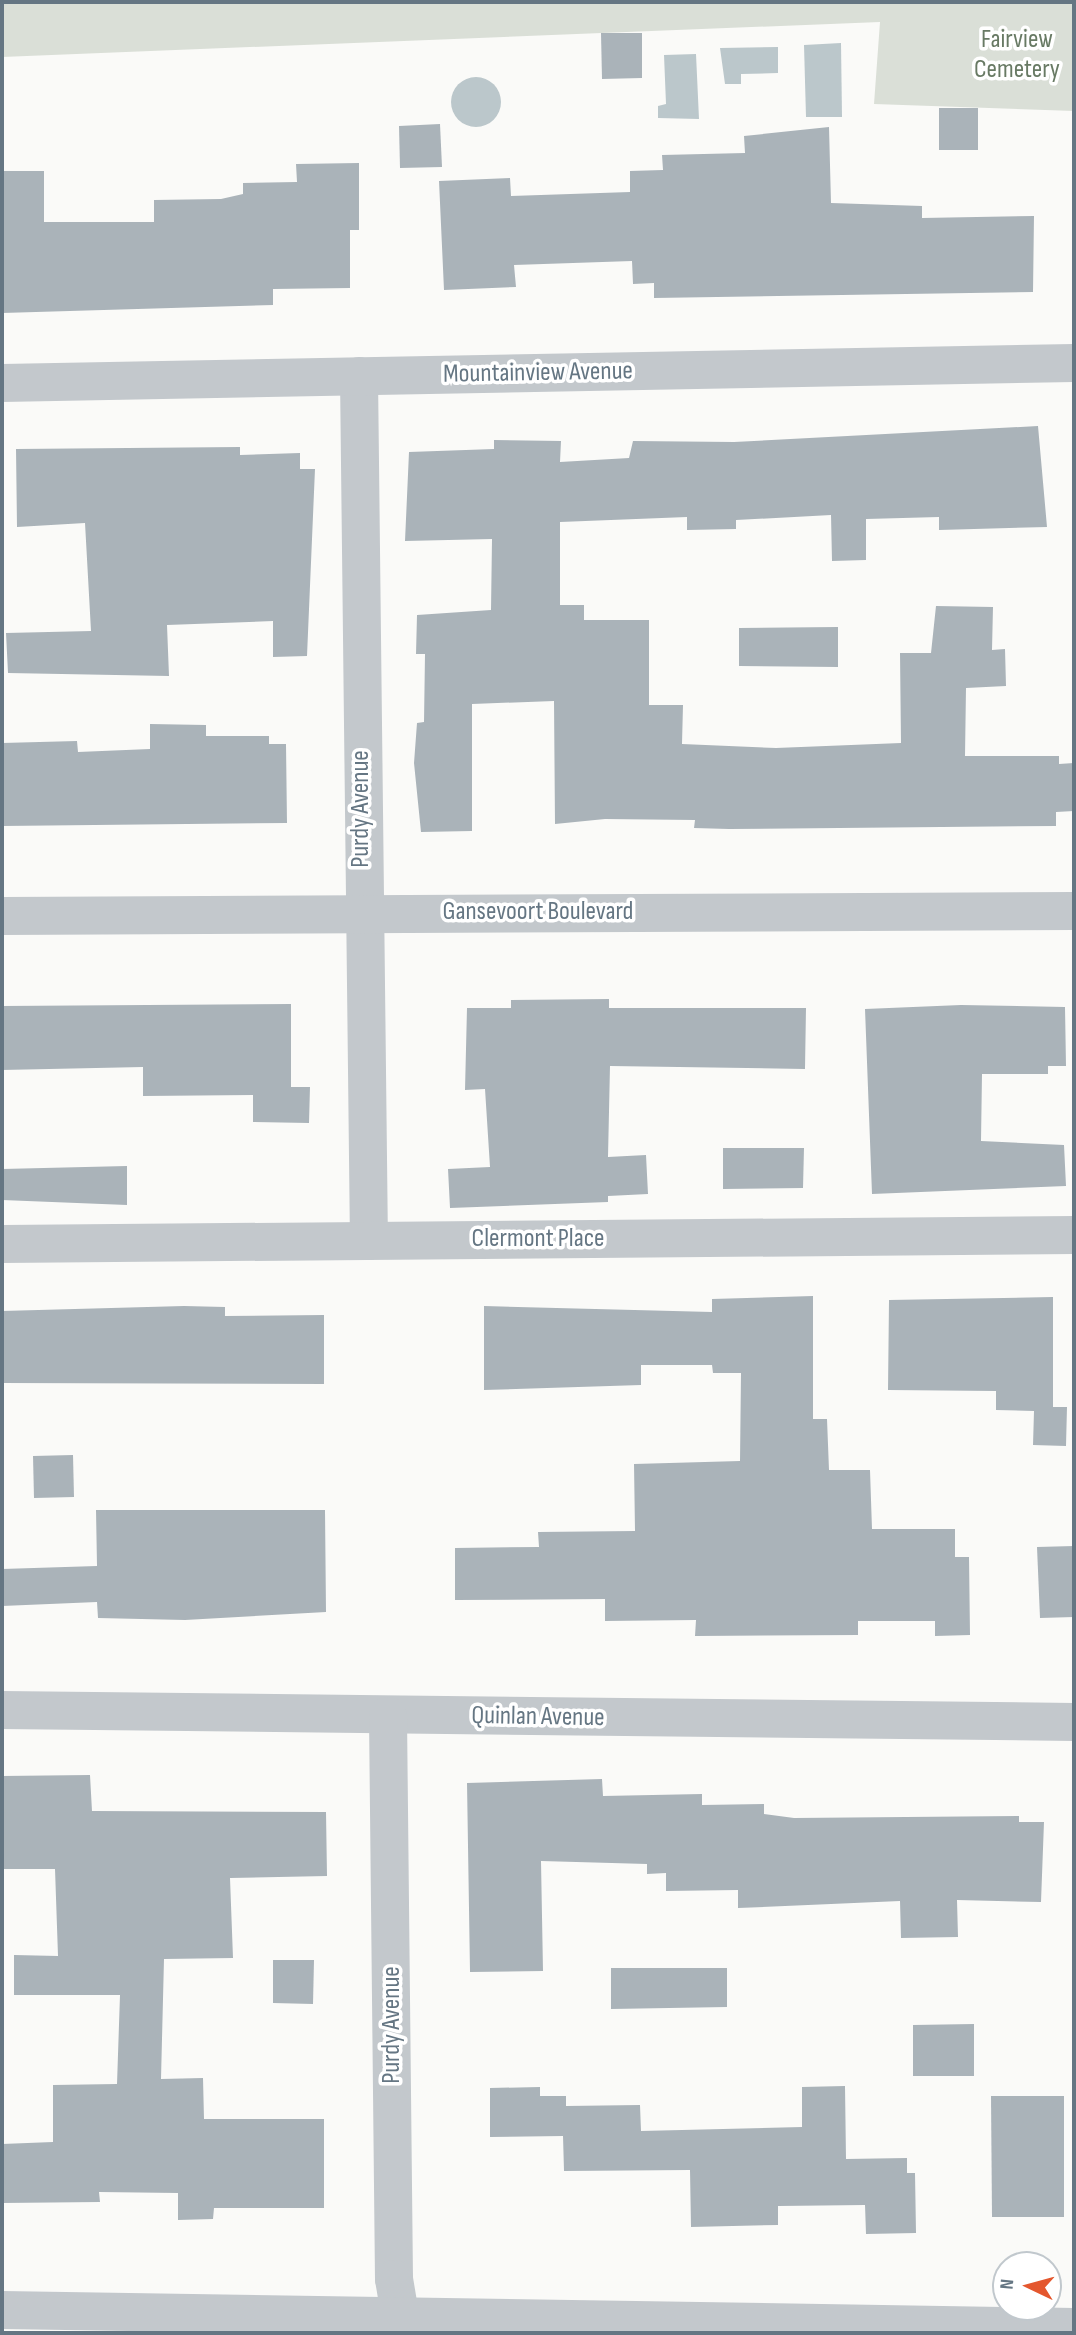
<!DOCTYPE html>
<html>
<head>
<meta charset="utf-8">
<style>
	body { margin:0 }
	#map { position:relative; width:1076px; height:2335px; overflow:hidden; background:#fafaf8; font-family:"Sofia Sans Condensed",sans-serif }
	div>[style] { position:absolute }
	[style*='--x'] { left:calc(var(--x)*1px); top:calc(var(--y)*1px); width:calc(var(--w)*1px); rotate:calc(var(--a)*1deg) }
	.green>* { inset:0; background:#dadfd7 }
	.water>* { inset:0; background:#bbc7cb }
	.round { border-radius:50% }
	.building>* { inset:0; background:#aab3b9 }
	.street>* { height:38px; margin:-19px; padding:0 19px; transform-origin:19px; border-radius:19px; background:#c3c8cc }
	span { translate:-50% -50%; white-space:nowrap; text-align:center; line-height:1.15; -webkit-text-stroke:7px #fff; paint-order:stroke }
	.park-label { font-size:26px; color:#687a64 }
	.street-label { font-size:26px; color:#657683 }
	.frame { position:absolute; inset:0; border:4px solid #657683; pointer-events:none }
	.north { position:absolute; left:992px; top:2251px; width:70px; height:70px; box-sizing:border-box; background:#fff; border:2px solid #c1c8cd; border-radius:50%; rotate:275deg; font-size:19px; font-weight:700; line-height:28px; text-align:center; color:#657683 }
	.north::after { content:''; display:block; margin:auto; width:24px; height:32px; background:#e4572e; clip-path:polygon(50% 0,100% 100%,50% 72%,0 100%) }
</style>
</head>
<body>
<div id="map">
	<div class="green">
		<i style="clip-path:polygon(2px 2px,1074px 2px,1074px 111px,874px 104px,880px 22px,2px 57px)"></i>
	</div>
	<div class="water">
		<i style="clip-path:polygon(841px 43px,842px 117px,806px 117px,804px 45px)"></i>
		<i style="clip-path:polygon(778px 47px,778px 73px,741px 74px,741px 84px,725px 84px,720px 48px)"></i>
		<i style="clip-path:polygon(696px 54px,699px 119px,658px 118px,658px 106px,666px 104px,664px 55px)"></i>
		<i class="round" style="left:451px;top:77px;width:50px;height:50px"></i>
	</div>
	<div class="building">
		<i style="clip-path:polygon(601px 33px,642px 33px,642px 78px,602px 79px)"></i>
		<i style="clip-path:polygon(939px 108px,978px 108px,978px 150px,939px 150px)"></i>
		<i style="clip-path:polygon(440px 124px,442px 167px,400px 168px,399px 126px)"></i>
		<i style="clip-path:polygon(829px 127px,831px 203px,922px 206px,922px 218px,1034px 216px,1033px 292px,654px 298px,654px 283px,633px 284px,632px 261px,514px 265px,516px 287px,444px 290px,439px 181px,510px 178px,511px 196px,630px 192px,630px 171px,663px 170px,662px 155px,745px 153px,744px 136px)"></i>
		<i style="clip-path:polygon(359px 163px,359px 230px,350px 230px,350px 288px,273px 289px,273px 305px,2px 313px,2px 171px,44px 171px,44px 222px,154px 222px,154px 200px,221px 199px,243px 194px,243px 183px,297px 182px,296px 164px)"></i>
		<i style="clip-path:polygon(1038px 426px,1047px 527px,939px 530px,939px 517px,866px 519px,866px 560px,832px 561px,831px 515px,736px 520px,736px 529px,687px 530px,687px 517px,560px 522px,560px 605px,584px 605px,584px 620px,649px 620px,649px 705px,683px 705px,682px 744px,776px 748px,901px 743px,900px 653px,931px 653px,936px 606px,993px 607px,992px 650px,1005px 649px,1006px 686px,966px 688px,965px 756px,1059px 756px,1059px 764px,1074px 763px,1074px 811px,1056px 812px,1056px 826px,729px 829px,694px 828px,695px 820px,605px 819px,555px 824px,554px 701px,472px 704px,472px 831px,421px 832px,414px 763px,417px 723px,424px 722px,425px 654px,416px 654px,417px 615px,491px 610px,492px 539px,405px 541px,409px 452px,494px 449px,494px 440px,561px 441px,560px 462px,629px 458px,633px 441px,734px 442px)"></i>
		<i style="clip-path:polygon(240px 447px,240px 455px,300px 453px,300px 469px,315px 469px,307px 656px,273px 657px,273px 621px,167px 625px,169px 676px,8px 673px,6px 633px,91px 631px,85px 523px,17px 527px,16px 449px)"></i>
		<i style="clip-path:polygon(838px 627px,838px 667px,739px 666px,739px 628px)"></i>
		<i style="clip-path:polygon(150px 724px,206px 725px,206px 736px,269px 736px,269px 744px,286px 744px,287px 823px,2px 826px,2px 743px,77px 741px,78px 752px,150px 749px)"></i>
		<i style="clip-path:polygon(609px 999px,609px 1008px,806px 1008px,805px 1069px,610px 1066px,608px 1157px,646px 1155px,648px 1194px,608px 1196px,608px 1202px,450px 1208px,448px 1169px,490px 1167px,485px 1089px,465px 1090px,467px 1008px,511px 1008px,511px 1000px)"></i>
		<i style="clip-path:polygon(291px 1004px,291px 1087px,310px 1087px,309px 1123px,253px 1122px,253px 1095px,143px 1096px,143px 1067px,2px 1070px,2px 1006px)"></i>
		<i style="clip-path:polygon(961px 1005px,1065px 1007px,1066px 1066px,1048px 1066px,1048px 1074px,982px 1074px,981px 1141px,1064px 1145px,1066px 1186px,872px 1194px,865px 1009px)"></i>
		<i style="clip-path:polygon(723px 1148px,804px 1148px,803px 1188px,723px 1189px)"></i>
		<i style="clip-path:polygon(127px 1166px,127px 1205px,2px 1200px,2px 1169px)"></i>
		<i style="clip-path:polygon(813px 1296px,813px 1419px,827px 1419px,829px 1470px,870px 1470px,872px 1529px,955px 1529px,955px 1557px,969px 1557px,970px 1635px,935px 1636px,935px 1621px,858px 1621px,858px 1635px,695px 1636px,696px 1620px,605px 1621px,605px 1599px,455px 1600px,455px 1548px,539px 1547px,538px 1532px,635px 1531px,634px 1464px,740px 1461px,741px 1373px,713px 1373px,712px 1365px,641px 1365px,641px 1385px,484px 1390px,484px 1306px,712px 1312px,712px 1299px)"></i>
		<i style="clip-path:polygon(1053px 1297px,1053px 1407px,1067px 1407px,1066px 1446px,1033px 1445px,1034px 1411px,996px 1410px,996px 1391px,888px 1390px,889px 1300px)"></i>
		<i style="clip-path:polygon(184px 1306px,225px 1307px,225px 1316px,324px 1315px,324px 1384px,2px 1383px,2px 1311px)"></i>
		<i style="clip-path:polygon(73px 1455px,74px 1497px,34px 1498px,33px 1456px)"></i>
		<i style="clip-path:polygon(96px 1510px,325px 1510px,326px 1612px,185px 1620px,98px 1618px,97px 1602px,2px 1606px,2px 1569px,97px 1566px)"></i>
		<i style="clip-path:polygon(1074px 1546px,1074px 1617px,1040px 1618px,1037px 1547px)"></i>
		<i style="clip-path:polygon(90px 1775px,92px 1811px,326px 1812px,327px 1876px,230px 1878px,233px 1958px,164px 1959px,161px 2079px,203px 2078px,204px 2119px,324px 2119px,324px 2208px,214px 2208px,213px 2219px,178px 2220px,178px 2193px,99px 2192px,100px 2202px,2px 2203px,2px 2144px,53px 2142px,53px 2085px,117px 2084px,120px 1995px,14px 1995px,14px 1955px,58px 1956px,55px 1869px,2px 1869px,2px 1776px)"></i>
		<i style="clip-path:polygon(602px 1779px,603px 1796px,702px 1794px,702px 1805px,764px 1804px,764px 1814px,794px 1818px,1019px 1816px,1019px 1822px,1044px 1822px,1041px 1902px,957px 1900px,958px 1937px,901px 1938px,900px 1901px,738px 1908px,738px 1890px,666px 1891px,666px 1873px,647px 1874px,647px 1864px,541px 1861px,543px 1971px,470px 1972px,467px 1783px)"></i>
		<i style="clip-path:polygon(273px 1960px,314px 1960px,313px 2004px,273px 2003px)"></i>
		<i style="clip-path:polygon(611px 1968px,727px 1968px,727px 2007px,611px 2009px)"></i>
		<i style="clip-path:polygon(974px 2024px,974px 2076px,913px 2076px,913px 2025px)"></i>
		<i style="clip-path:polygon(845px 2086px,846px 2159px,907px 2158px,907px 2173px,915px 2173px,916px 2233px,866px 2234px,865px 2205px,778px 2206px,778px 2225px,691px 2227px,690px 2170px,564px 2171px,563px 2136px,490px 2137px,490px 2088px,540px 2087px,540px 2096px,566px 2096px,566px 2106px,640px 2105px,641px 2131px,802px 2127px,802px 2087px)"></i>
		<i style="clip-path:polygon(991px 2096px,1064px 2096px,1064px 2217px,992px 2217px)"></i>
	</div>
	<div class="street">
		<i style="--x:359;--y:376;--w:865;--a:89.34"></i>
		<i style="--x:2;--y:383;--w:1072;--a:-1.07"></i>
		<i style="--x:2;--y:916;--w:1072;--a:-0.27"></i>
		<i style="--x:2;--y:1244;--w:1072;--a:-0.48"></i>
		<i style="--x:2;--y:1710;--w:1072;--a:0.64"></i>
		<i style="--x:388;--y:1716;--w:563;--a:89.39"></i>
		<i style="--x:394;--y:2279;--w:55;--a:80.5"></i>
		<i style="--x:2;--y:2310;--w:1072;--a:0.91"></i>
	</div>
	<div class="park-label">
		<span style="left:1017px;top:55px">Fairview<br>Cemetery</span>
	</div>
	<div class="street-label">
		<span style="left:538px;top:373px;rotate:-1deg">Mountainview Avenue</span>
		<span style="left:361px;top:809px;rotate:-90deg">Purdy Avenue</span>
		<span style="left:538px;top:912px">Gansevoort Boulevard</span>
		<span style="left:538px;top:1239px">Clermont Place</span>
		<span style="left:538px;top:1717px;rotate:1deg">Quinlan Avenue</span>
		<span style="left:392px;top:2025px;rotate:-90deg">Purdy Avenue</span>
	</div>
	<div class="frame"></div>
	<div class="north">N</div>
</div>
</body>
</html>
